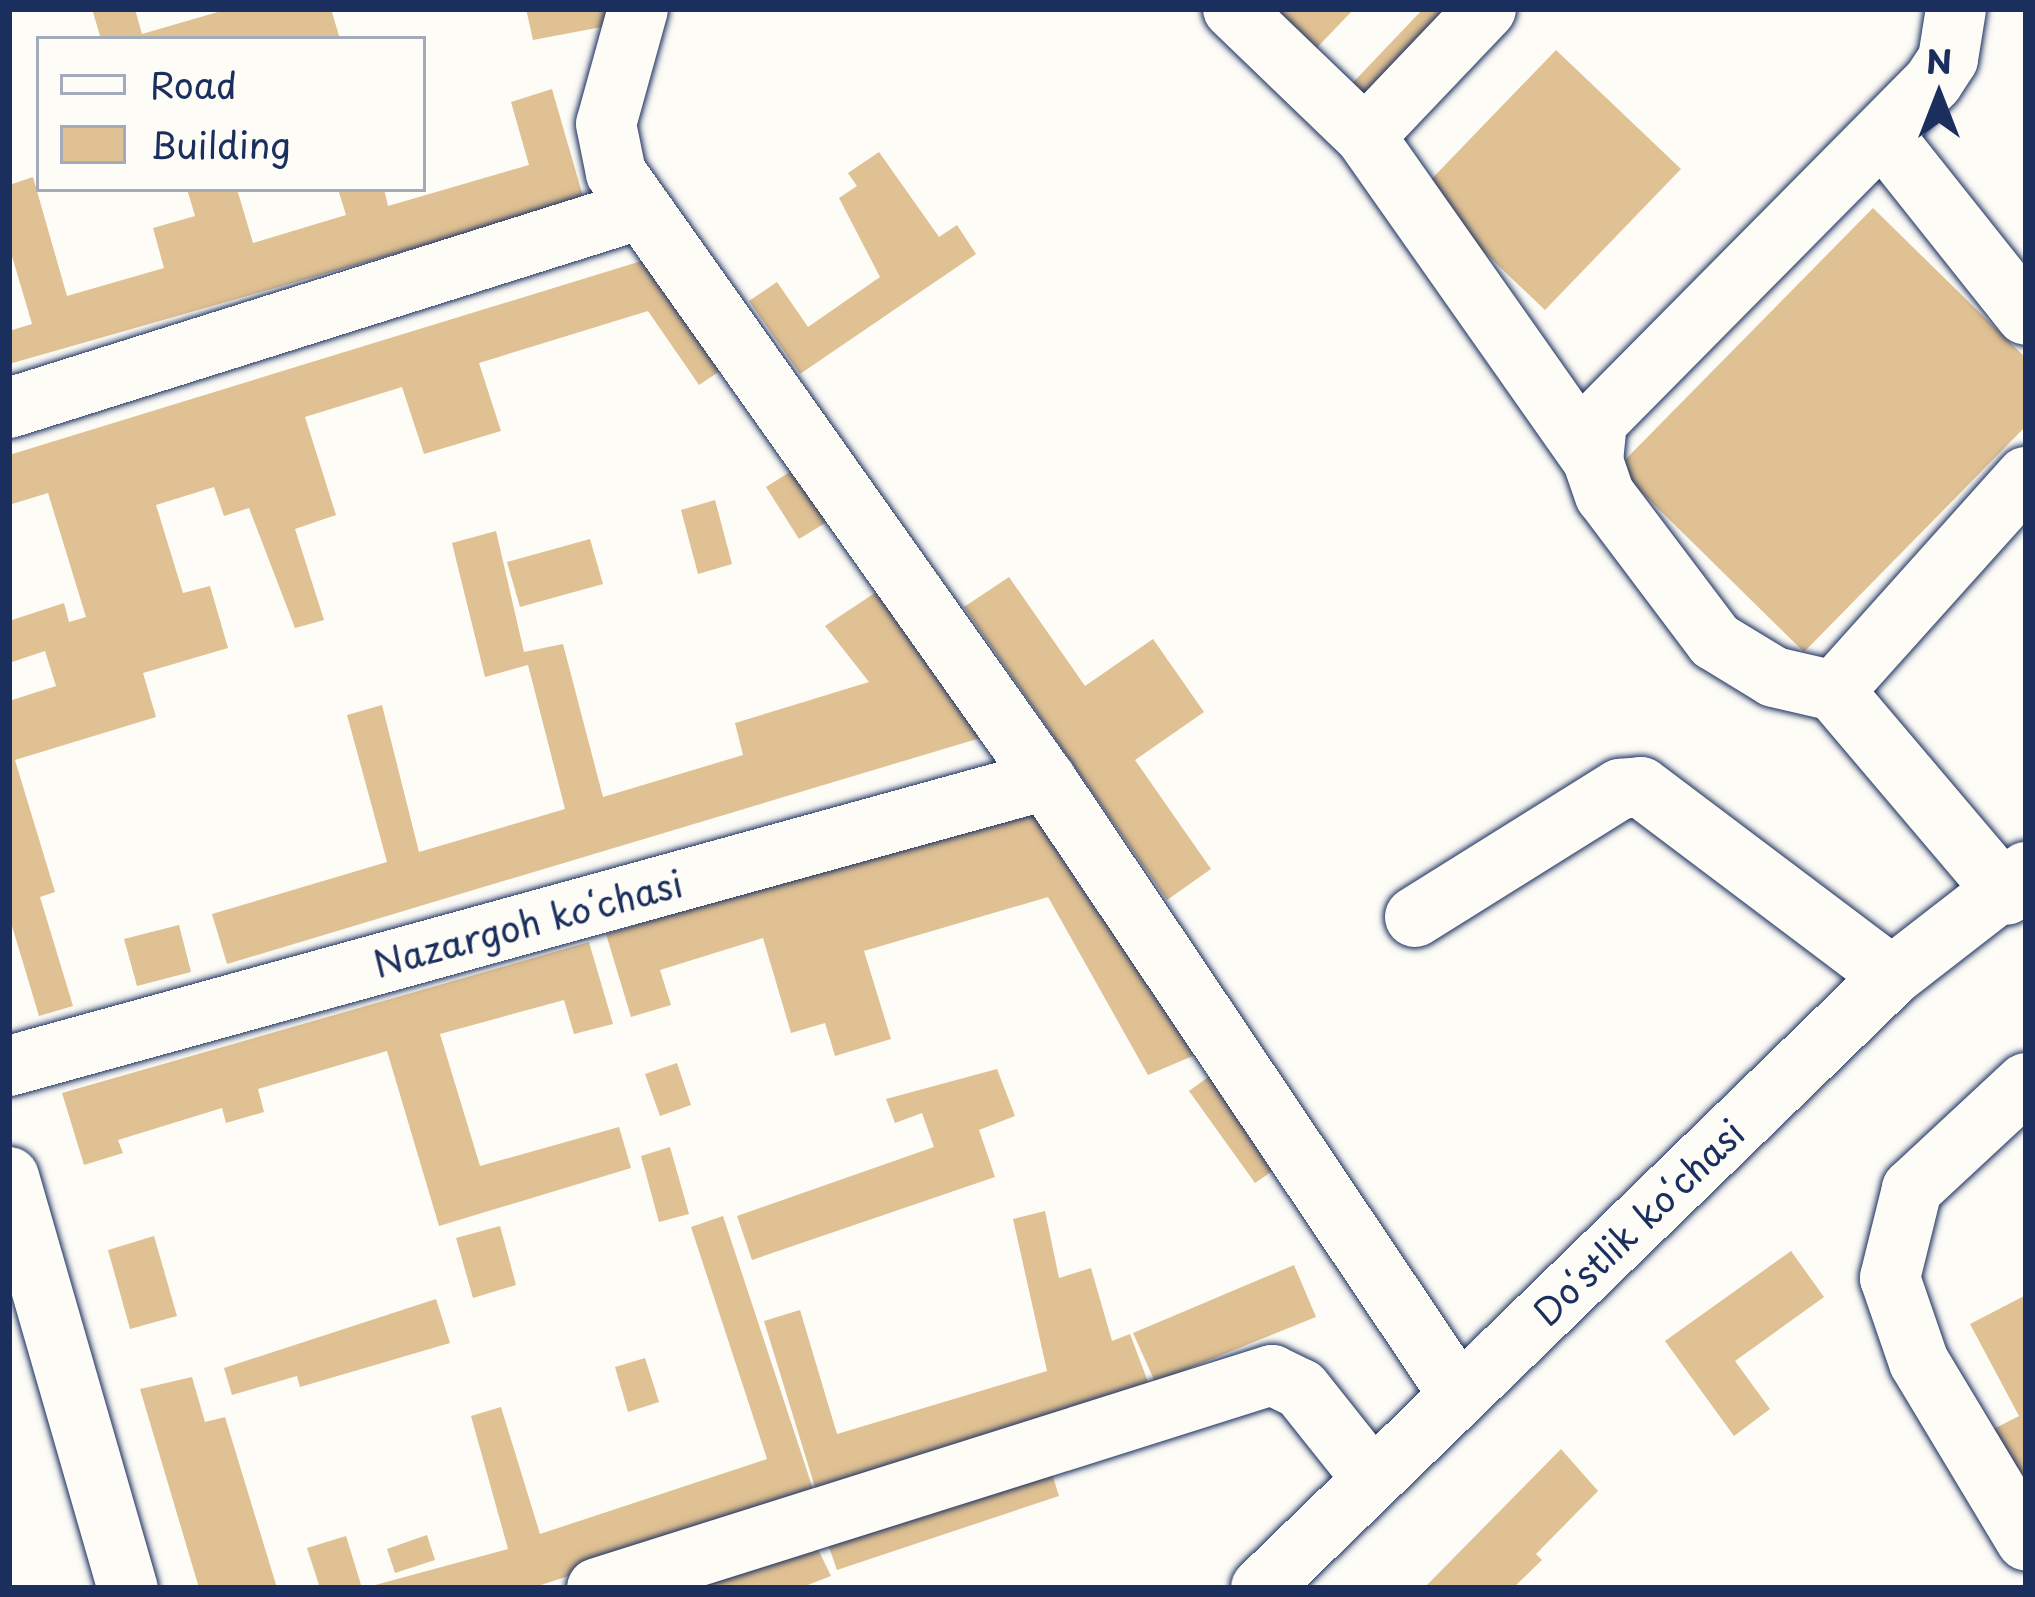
<!DOCTYPE html>
<html>
<head>
<meta charset="utf-8">
<style>
	body { margin:0 }
	#map { position:relative; width:2035px; height:1597px; overflow:hidden; background:#fdfcf7; font-family:"Playpen Sans",sans-serif }
	div>[style] { position:absolute }
	[style*='--x'] { left:calc(var(--x)*1px); top:calc(var(--y)*1px); width:calc(var(--w)*1px); rotate:calc(var(--a)*1deg) }
	.building>* { inset:0; background:#e0c193 }
	.roads { filter:drop-shadow(0 0 3px #1b2f5e) drop-shadow(0 0 3px #1b2f5e) }
	.minor>* { height:60px; margin:-30px; padding:0 30px; transform-origin:30px; border-radius:30px; background:#fdfcf7 }
	span { translate:-50% -50%; white-space:nowrap; text-align:center; line-height:1.15; -webkit-text-stroke:12px #fdfcf7; paint-order:stroke }
	.street-label { font-size:36px; color:#1b2f5e }
	.frame { position:absolute; inset:0; border:12px solid #1b2f5e; pointer-events:none }
	.legend { position:absolute; left:36px; top:36px; width:390px; height:156px; box-sizing:border-box; background:#fdfcf7; border:3px solid #a3aaba; margin:0; padding:15px 21px; list-style:none; font-size:36px; color:#1b2f5e }
	.legend li { display:flex; align-items:center; gap:24px; height:60px }
	.legend b { width:60px; border:3px solid #a3aaba }
	.north { position:absolute; left:1879px; top:36px; width:120px; height:120px; -webkit-text-stroke:9px #fdfcf7; paint-order:stroke; rotate:0deg; font-size:33px; font-weight:700; line-height:48px; text-align:center; color:#1b2f5e }
	.north::after { content:''; display:block; margin:auto; width:42px; height:54px; background:#1b2f5e; clip-path:polygon(50% 0,100% 100%,50% 72%,0 100%) }
</style>
</head>
<body>
<div id="map">
	<div class="building">
		<i style="clip-path:polygon(92px 9px,135px 9px,142px 34px,228px 9px,331px 9px,340px 39px,101px 39px)"></i>
		<i style="clip-path:polygon(526px 9px,631px 9px,628px 22px,533px 40px)"></i>
		<i style="clip-path:polygon(1256px 9px,1354px 9px,1307px 58px)"></i>
		<i style="clip-path:polygon(1423px 9px,1465px 9px,1365px 113px,1343px 93px)"></i>
		<i style="clip-path:polygon(1556px 50px,1681px 169px,1545px 310px,1420px 191px)"></i>
		<i style="clip-path:polygon(552px 89px,584px 200px,9px 364px,9px 331px,32px 324px,9px 246px,9px 185px,33px 177px,67px 296px,164px 268px,153px 228px,195px 216px,187px 189px,237px 189px,253px 243px,346px 215px,338px 189px,384px 189px,388px 206px,529px 165px,511px 102px)"></i>
		<i style="clip-path:polygon(879px 152px,939px 237px,957px 225px,976px 254px,800px 374px,749px 301px,777px 282px,808px 327px,880px 277px,839px 198px,857px 186px,848px 173px)"></i>
		<i style="clip-path:polygon(1873px 208px,2026px 358px,2026px 426px,1804px 652px,1617px 468px)"></i>
		<i style="clip-path:polygon(661px 255px,729px 365px,699px 385px,648px 311px,479px 363px,501px 431px,424px 454px,402px 387px,305px 417px,336px 515px,295px 529px,324px 620px,295px 628px,249px 508px,224px 516px,214px 487px,156px 505px,183px 593px,210px 586px,228px 648px,143px 673px,156px 717px,15px 760px,55px 892px,40px 897px,73px 1006px,39px 1016px,9px 916px,9px 701px,56px 686px,45px 651px,9px 663px,9px 621px,64px 603px,69px 622px,86px 617px,48px 493px,9px 505px,9px 455px)"></i>
		<i style="clip-path:polygon(807px 461px,840px 514px,799px 539px,766px 487px)"></i>
		<i style="clip-path:polygon(715px 500px,732px 564px,698px 574px,681px 510px)"></i>
		<i style="clip-path:polygon(496px 531px,524px 652px,563px 644px,603px 797px,743px 755px,735px 723px,869px 682px,825px 626px,893px 581px,1007px 730px,227px 964px,212px 914px,387px 862px,347px 715px,382px 705px,419px 852px,565px 809px,528px 665px,485px 677px,452px 543px)"></i>
		<i style="clip-path:polygon(590px 539px,603px 584px,520px 607px,507px 562px)"></i>
		<i style="clip-path:polygon(1009px 577px,1085px 686px,1153px 639px,1204px 712px,1135px 760px,1211px 869px,1167px 900px,964px 607px)"></i>
		<i style="clip-path:polygon(1048px 799px,1214px 1047px,1148px 1075px,1048px 897px,864px 951px,891px 1039px,835px 1056px,825px 1023px,791px 1033px,763px 938px,660px 970px,671px 1005px,631px 1017px,606px 934px)"></i>
		<i style="clip-path:polygon(179px 925px,191px 972px,137px 986px,124px 939px)"></i>
		<i style="clip-path:polygon(589px 942px,613px 1024px,574px 1034px,564px 1000px,440px 1034px,480px 1166px,619px 1127px,631px 1168px,439px 1226px,387px 1051px,258px 1089px,264px 1112px,226px 1123px,222px 1108px,118px 1140px,123px 1153px,84px 1165px,62px 1093px)"></i>
		<i style="clip-path:polygon(677px 1063px,691px 1105px,660px 1116px,645px 1074px)"></i>
		<i style="clip-path:polygon(1222px 1067px,1288px 1160px,1255px 1183px,1189px 1091px)"></i>
		<i style="clip-path:polygon(997px 1069px,1015px 1116px,979px 1130px,995px 1177px,752px 1260px,737px 1216px,934px 1147px,922px 1113px,895px 1123px,886px 1099px)"></i>
		<i style="clip-path:polygon(670px 1147px,689px 1214px,659px 1222px,641px 1156px)"></i>
		<i style="clip-path:polygon(1045px 1211px,1059px 1278px,1091px 1268px,1112px 1341px,1130px 1334px,1148px 1382px,817px 1494px,764px 1321px,800px 1310px,837px 1434px,1047px 1371px,1013px 1219px)"></i>
		<i style="clip-path:polygon(723px 1216px,815px 1495px,532px 1588px,364px 1588px,508px 1549px,471px 1416px,501px 1407px,540px 1534px,767px 1459px,691px 1227px)"></i>
		<i style="clip-path:polygon(500px 1226px,516px 1285px,473px 1298px,456px 1238px)"></i>
		<i style="clip-path:polygon(154px 1236px,177px 1316px,130px 1329px,108px 1250px)"></i>
		<i style="clip-path:polygon(1791px 1251px,1824px 1297px,1735px 1361px,1770px 1409px,1734px 1436px,1665px 1341px)"></i>
		<i style="clip-path:polygon(1294px 1265px,1316px 1317px,1155px 1382px,1133px 1333px)"></i>
		<i style="clip-path:polygon(2026px 1295px,2026px 1516px,1984px 1434px,2019px 1416px,1970px 1324px)"></i>
		<i style="clip-path:polygon(436px 1299px,450px 1343px,300px 1387px,297px 1376px,232px 1395px,224px 1368px)"></i>
		<i style="clip-path:polygon(645px 1358px,659px 1402px,628px 1412px,615px 1367px)"></i>
		<i style="clip-path:polygon(192px 1377px,205px 1422px,225px 1417px,277px 1588px,199px 1588px,140px 1389px)"></i>
		<i style="clip-path:polygon(1561px 1449px,1598px 1491px,1536px 1554px,1542px 1560px,1513px 1588px,1424px 1588px)"></i>
		<i style="clip-path:polygon(1048px 1461px,1059px 1496px,837px 1570px,825px 1536px)"></i>
		<i style="clip-path:polygon(427px 1535px,435px 1560px,395px 1573px,387px 1549px)"></i>
		<i style="clip-path:polygon(346px 1536px,362px 1588px,320px 1588px,307px 1548px)"></i>
		<i style="clip-path:polygon(813px 1539px,831px 1576px,800px 1588px,670px 1588px)"></i>
	</div>
	<div class="roads">
		<div class="minor">
			<i style="--x:638;--y:9;--w:119;--a:105.5"></i>
			<i style="--x:606;--y:124;--w:50;--a:78.5"></i>
			<i style="--x:616;--y:173;--w:744;--a:54.69"></i>
			<i style="--x:1046;--y:780;--w:741;--a:56.12"></i>
			<i style="--x:1233;--y:9;--w:183;--a:43.9"></i>
			<i style="--x:1486;--y:9;--w:175;--a:133.6"></i>
			<i style="--x:1365;--y:136;--w:397;--a:54.9"></i>
			<i style="--x:1956;--y:9;--w:51;--a:99.1"></i>
			<i style="--x:1948;--y:59;--w:27;--a:123"></i>
			<i style="--x:1933;--y:82;--w:477;--a:134.7"></i>
			<i style="--x:1597;--y:421;--w:40;--a:95.7"></i>
			<i style="--x:1593;--y:461;--w:36;--a:71"></i>
			<i style="--x:1605;--y:495;--w:183;--a:53"></i>
			<i style="--x:1715;--y:641;--w:69;--a:31.4"></i>
			<i style="--x:1774;--y:677;--w:62;--a:13.1"></i>
			<i style="--x:1834;--y:691;--w:267;--a:49.7"></i>
			<i style="--x:1882;--y:134;--w:231;--a:51.5"></i>
			<i style="--x:9;--y:408;--w:659;--a:-17.47"></i>
			<i style="--x:1834;--y:691;--w:288;--a:-48.1"></i>
			<i style="--x:1415;--y:917;--w:242;--a:-32"></i>
			<i style="--x:1620;--y:789;--w:21;--a:-5"></i>
			<i style="--x:1641;--y:787;--w:314;--a:37"></i>
			<i style="--x:9;--y:1066;--w:1076;--a:-15.42"></i>
			<i style="--x:2026;--y:1083;--w:156;--a:137.1"></i>
			<i style="--x:1912;--y:1189;--w:92;--a:103.9"></i>
			<i style="--x:1890;--y:1278;--w:89;--a:71"></i>
			<i style="--x:1919;--y:1362;--w:208;--a:59"></i>
			<i style="--x:9;--y:1177;--w:428;--a:73.9"></i>
			<i style="--x:597;--y:1588;--w:708;--a:-17.51"></i>
			<i style="--x:1272;--y:1375;--w:32;--a:26"></i>
			<i style="--x:1301;--y:1389;--w:112;--a:51.5"></i>
			<i style="--x:1261;--y:1588;--w:879;--a:-44.12"></i>
			<i style="--x:1892;--y:976;--w:170;--a:-37.8"></i>
		</div>
	</div>
	<div class="street-label">
		<span style="left:528px;top:923px;rotate:-15deg">Nazargoh koʻchasi</span>
		<span style="left:1638px;top:1222px;rotate:-44deg">Doʻstlik koʻchasi</span>
	</div>
	<div class="frame"></div>
	<ul class="legend">
	<li><b style="height:15px;background:#fdfcf7"></b>Road</li>
	<li><b style="height:33px;background:#e0c193"></b>Building</li>
	</ul>
	<div class="north">N</div>
</div>
</body>
</html>
